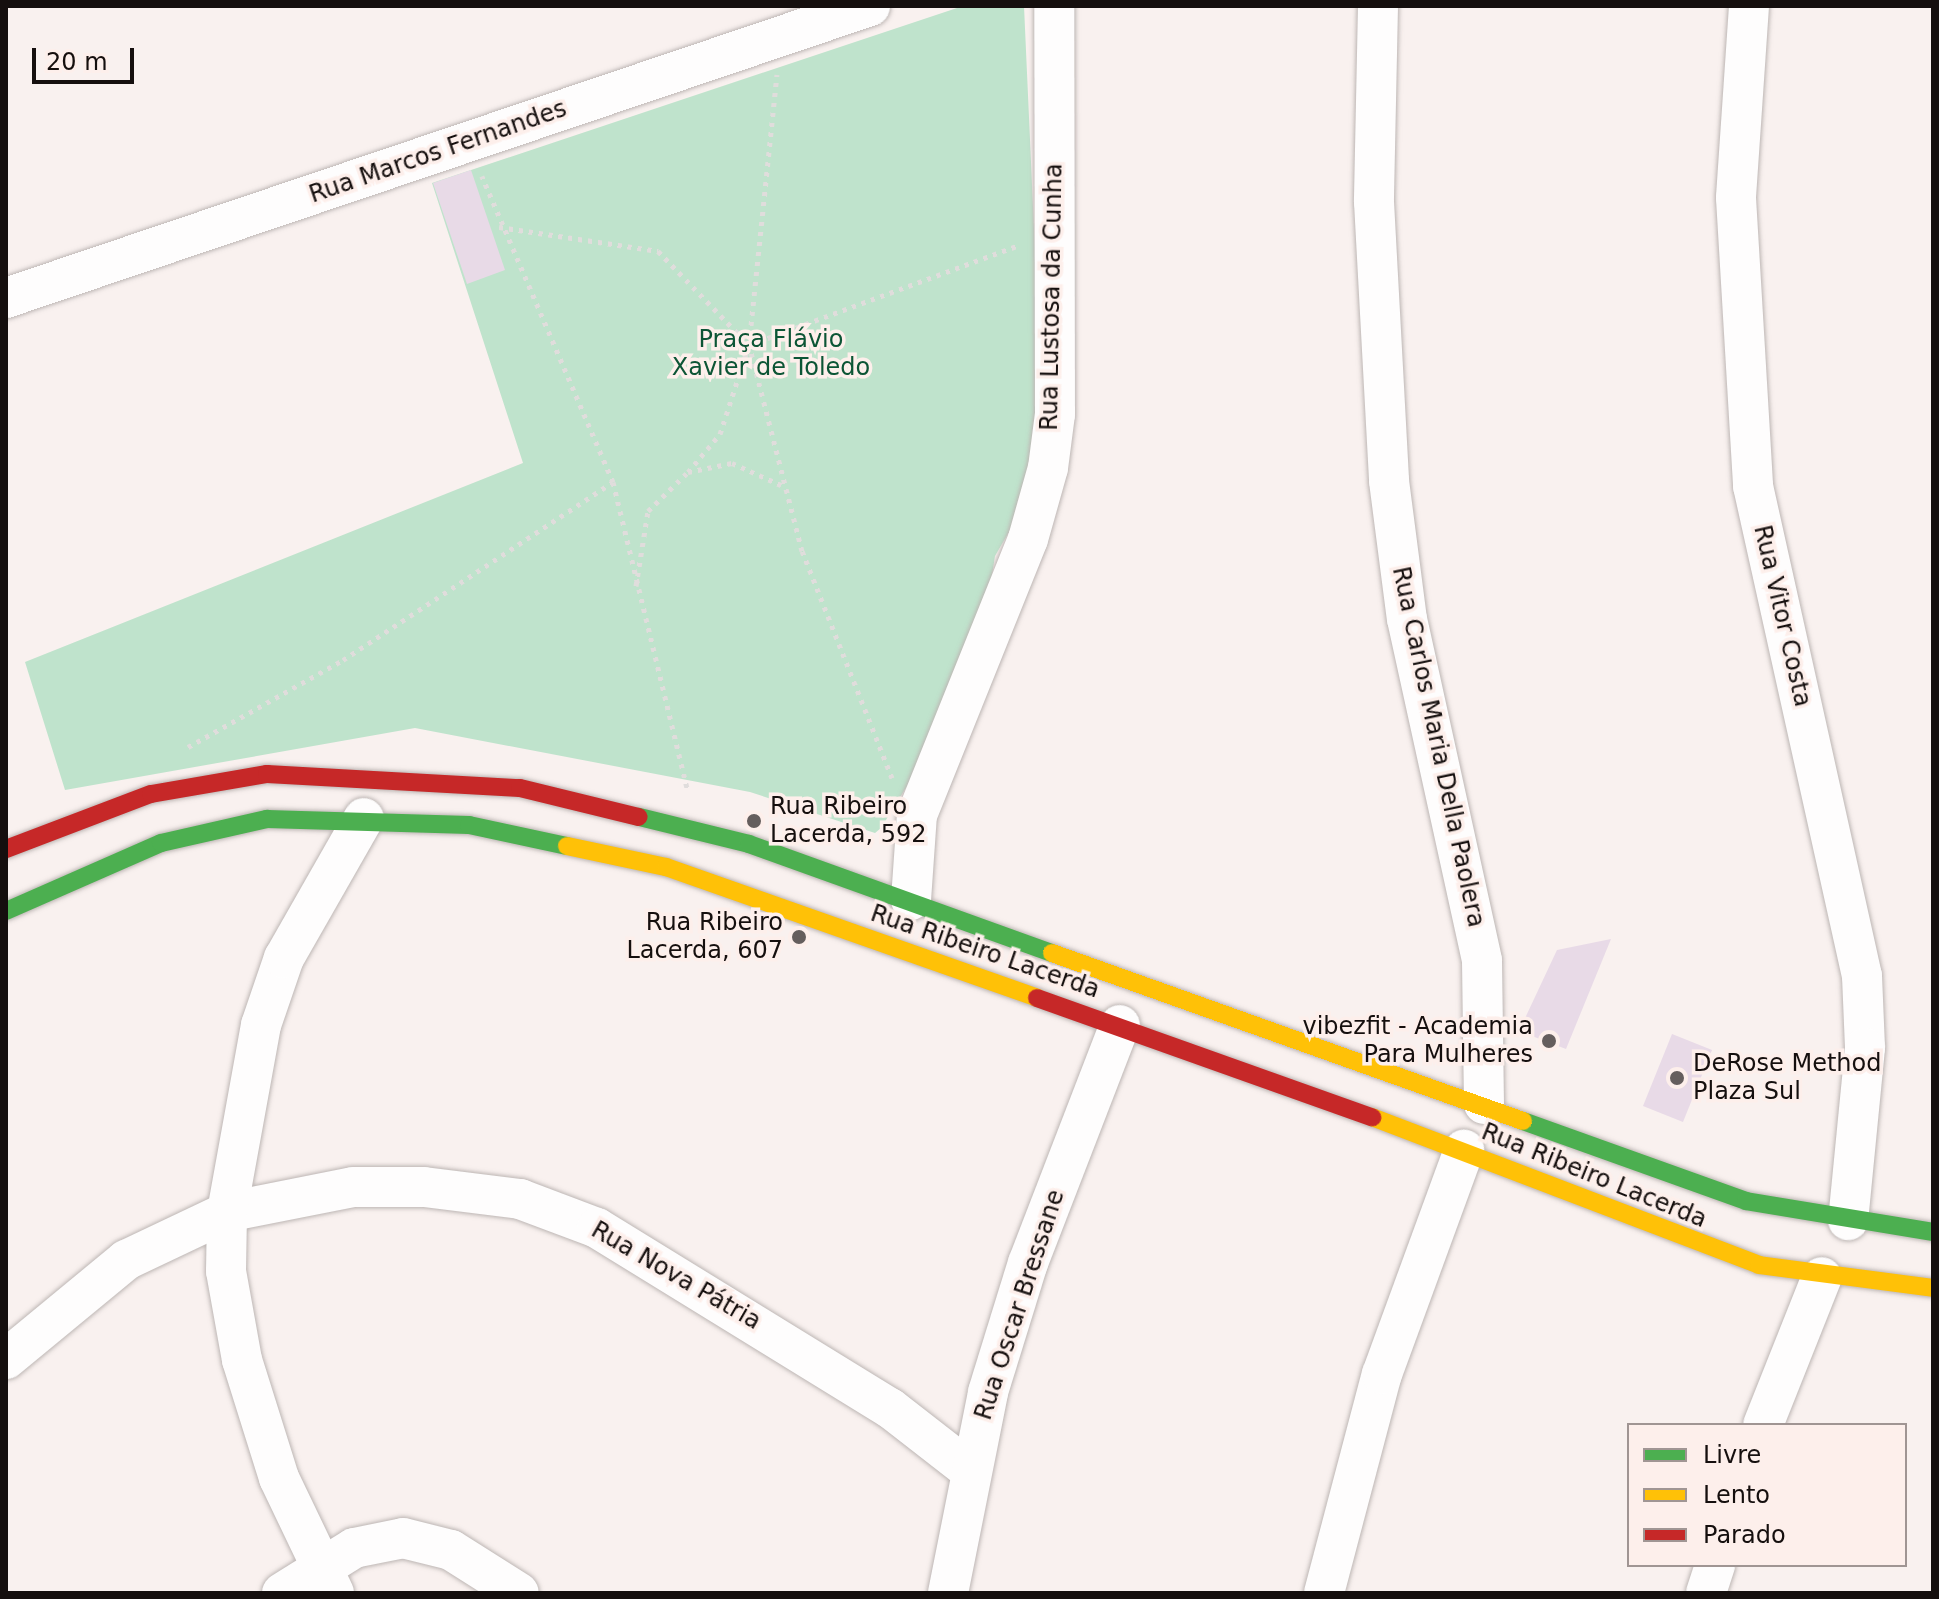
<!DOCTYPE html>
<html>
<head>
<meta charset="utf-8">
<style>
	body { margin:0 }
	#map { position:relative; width:1939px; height:1599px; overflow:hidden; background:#f9f1ef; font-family:"DejaVu Sans",sans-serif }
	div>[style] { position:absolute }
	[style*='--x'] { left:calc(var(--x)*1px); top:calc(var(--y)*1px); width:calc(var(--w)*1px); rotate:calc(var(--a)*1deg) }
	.green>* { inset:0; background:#bfe3cc }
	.building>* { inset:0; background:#e8dae7 }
	.path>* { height:5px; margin-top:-2.5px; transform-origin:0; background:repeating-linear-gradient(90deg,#e0dddc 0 4px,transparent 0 10px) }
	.roads { filter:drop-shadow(0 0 2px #bdb6b4) drop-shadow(0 0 2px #bdb6b4) }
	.street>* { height:40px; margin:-20px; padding:0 20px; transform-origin:20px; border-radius:20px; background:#fefdfd }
	.fast>* { height:18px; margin:-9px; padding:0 9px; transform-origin:9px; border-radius:9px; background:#4caf50 }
	.slow>* { height:18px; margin:-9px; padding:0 9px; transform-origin:9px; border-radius:9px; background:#ffc107 }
	.jam>* { height:18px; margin:-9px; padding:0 9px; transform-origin:9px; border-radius:9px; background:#c62828 }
	.dots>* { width:22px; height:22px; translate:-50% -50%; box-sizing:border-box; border:4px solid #fdefeb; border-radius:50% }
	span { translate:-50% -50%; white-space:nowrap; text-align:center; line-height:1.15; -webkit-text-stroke:7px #fdefeb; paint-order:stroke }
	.street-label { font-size:24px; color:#150f0e }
	.park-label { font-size:24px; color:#0c5535 }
	.poi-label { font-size:24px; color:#150f0e }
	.left { translate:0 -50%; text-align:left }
	.right { translate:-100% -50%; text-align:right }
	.frame { position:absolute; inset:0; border:8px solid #150f0e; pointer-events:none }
	.legend { position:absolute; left:1627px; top:1423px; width:280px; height:144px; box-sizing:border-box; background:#fdefeb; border:2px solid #a09593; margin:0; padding:10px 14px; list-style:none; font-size:24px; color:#150f0e }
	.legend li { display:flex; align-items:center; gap:16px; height:40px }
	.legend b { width:40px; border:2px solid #a09593 }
	.scale { position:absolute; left:32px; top:48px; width:102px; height:36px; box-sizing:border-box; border:4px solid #150f0e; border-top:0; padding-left:10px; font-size:24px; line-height:28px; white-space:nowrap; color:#150f0e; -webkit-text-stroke:6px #fdefeb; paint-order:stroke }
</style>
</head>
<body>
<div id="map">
	<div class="green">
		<i style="clip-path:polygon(963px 6px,1024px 6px,1043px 429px,1024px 506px,995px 556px,984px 627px,941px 731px,881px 828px,875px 833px,750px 792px,415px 728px,65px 790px,25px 662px,523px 463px,432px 183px)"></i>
	</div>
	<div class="building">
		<i style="clip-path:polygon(471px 170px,505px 270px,467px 284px,433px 183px)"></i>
		<i style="clip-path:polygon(1611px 939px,1566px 1049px,1519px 1031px,1557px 950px)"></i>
		<i style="clip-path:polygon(1672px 1034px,1712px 1050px,1683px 1122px,1643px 1106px)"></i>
	</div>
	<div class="path">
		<i style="--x:499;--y:227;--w:161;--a:8.6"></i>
		<i style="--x:658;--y:251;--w:129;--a:45.9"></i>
		<i style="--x:688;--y:472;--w:50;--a:-49.9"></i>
		<i style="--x:720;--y:434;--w:94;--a:-72"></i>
		<i style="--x:749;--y:345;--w:272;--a:-84.1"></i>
		<i style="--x:613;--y:482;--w:319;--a:76.4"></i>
		<i style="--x:636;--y:586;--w:76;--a:-80.9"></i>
		<i style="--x:648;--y:511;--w:56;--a:-44.3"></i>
		<i style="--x:688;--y:472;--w:45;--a:-11.6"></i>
		<i style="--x:732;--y:463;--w:54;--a:24.2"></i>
		<i style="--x:188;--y:747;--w:178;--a:-29.3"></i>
		<i style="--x:343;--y:660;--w:323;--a:-33.4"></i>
		<i style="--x:613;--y:482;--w:333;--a:-113.2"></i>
		<i style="--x:892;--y:778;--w:244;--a:-111.6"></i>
		<i style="--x:802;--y:551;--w:213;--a:-104.4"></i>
		<i style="--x:749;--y:345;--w:289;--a:-20.3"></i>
	</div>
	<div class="roads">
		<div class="street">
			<i style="--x:1378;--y:6;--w:196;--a:91.2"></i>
			<i style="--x:1374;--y:202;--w:279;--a:86.9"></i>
			<i style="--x:1389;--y:481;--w:139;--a:82.6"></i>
			<i style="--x:1407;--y:619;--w:350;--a:77.6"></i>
			<i style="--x:1482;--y:961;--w:143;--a:89.2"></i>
			<i style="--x:1749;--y:6;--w:192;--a:93.9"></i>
			<i style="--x:1736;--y:198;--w:289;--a:86.6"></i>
			<i style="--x:1753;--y:486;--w:502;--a:77.46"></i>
			<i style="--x:1862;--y:976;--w:72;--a:87.6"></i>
			<i style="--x:1865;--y:1048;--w:173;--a:95.6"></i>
			<i style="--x:6;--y:298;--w:912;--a:-18.67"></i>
			<i style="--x:911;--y:900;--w:85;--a:-86"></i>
			<i style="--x:917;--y:815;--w:297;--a:-68.1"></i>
			<i style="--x:1028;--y:539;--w:74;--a:-74.3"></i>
			<i style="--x:1048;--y:468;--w:54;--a:-82.6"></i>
			<i style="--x:1055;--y:414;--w:408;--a:-90.1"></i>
			<i style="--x:6;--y:1359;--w:156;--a:-39.5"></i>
			<i style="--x:126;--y:1260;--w:112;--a:-25.4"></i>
			<i style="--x:227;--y:1212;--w:128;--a:-11.2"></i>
			<i style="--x:353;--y:1187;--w:71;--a:0"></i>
			<i style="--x:424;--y:1187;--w:97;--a:7.1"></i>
			<i style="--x:520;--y:1199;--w:82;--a:20.6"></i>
			<i style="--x:597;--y:1228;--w:344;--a:31.6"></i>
			<i style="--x:890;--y:1408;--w:103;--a:37.9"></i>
			<i style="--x:1763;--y:1425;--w:159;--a:-68.3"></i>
			<i style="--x:282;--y:1593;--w:85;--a:-32"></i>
			<i style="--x:354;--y:1548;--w:50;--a:-11.5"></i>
			<i style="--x:403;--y:1538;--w:49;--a:14"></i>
			<i style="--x:451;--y:1550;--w:80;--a:32.3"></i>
			<i style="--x:334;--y:1593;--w:127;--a:-115.6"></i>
			<i style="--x:279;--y:1478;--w:124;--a:-107.4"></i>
			<i style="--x:242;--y:1360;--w:90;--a:-100.2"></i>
			<i style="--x:226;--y:1271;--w:59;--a:-89"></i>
			<i style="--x:227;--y:1212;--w:190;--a:-79.7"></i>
			<i style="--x:261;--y:1025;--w:71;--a:-71.1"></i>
			<i style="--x:284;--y:958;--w:161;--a:-60.3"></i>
			<i style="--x:948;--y:1593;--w:205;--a:-78.7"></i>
			<i style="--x:988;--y:1392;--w:135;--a:-72.8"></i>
			<i style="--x:1028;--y:1263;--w:255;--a:-68.9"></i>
			<i style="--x:1324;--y:1593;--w:227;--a:-75.2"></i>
			<i style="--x:1382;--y:1374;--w:239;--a:-69.9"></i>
			<i style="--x:1706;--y:1593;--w:29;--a:-72"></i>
		</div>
		<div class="fast">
			<i style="--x:639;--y:817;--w:113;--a:13.8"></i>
			<i style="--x:749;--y:844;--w:322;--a:19.8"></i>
			<i style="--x:6;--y:911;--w:169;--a:-23.7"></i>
			<i style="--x:161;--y:843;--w:109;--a:-12.8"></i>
			<i style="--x:267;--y:819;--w:202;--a:1.7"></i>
			<i style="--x:469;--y:825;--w:100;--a:12.1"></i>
			<i style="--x:1523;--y:1121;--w:237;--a:19.7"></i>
			<i style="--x:1746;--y:1201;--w:190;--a:9.4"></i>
		</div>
		<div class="slow">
			<i style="--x:567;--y:846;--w:101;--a:12"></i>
			<i style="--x:666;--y:867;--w:393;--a:19.4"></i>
			<i style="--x:1052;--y:953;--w:500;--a:19.63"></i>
			<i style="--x:1372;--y:1117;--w:414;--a:20.9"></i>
			<i style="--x:1759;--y:1265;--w:176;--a:7.5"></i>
		</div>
		<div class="jam">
			<i style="--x:6;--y:849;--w:155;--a:-20.8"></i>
			<i style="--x:151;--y:794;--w:118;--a:-9.8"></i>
			<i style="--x:267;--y:774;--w:253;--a:3.2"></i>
			<i style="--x:520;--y:788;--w:122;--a:13.7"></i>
			<i style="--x:1037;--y:998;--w:356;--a:19.6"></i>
		</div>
	</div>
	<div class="dots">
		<i style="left:754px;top:821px;background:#655e5d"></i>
		<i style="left:799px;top:937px;background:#655e5d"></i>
		<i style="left:1549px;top:1041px;background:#655e5d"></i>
		<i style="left:1677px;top:1078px;background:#655e5d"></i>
	</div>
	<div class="street-label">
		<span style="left:438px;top:152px;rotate:-19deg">Rua Marcos Fernandes</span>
		<span style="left:1052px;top:297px;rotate:-89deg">Rua Lustosa da Cunha</span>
		<span style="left:1782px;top:616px;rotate:77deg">Rua Vitor Costa</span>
		<span style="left:1438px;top:747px;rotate:78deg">Rua Carlos Maria Della Paolera</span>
		<span style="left:985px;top:952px;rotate:19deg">Rua Ribeiro Lacerda</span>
		<span style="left:1594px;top:1176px;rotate:22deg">Rua Ribeiro Lacerda</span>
		<span style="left:676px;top:1276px;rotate:30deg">Rua Nova Pátria</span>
		<span style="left:1020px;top:1305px;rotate:-72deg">Rua Oscar Bressane</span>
	</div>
	<div class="park-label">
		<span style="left:771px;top:354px">Praça Flávio<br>Xavier de Toledo</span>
	</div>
	<div class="poi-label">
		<span class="left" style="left:770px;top:821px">Rua Ribeiro<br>Lacerda, 592</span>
		<span class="right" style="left:783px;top:937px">Rua Ribeiro<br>Lacerda, 607</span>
		<span class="right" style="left:1533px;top:1041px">vibezfit - Academia<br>Para Mulheres</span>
		<span class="left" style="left:1693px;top:1078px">DeRose Method<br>Plaza Sul</span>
	</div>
	<div class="frame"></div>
	<ul class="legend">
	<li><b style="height:10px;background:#4caf50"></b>Livre</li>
	<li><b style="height:10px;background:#ffc107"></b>Lento</li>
	<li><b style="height:10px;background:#c62828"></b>Parado</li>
	</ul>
	<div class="scale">20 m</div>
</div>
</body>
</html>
